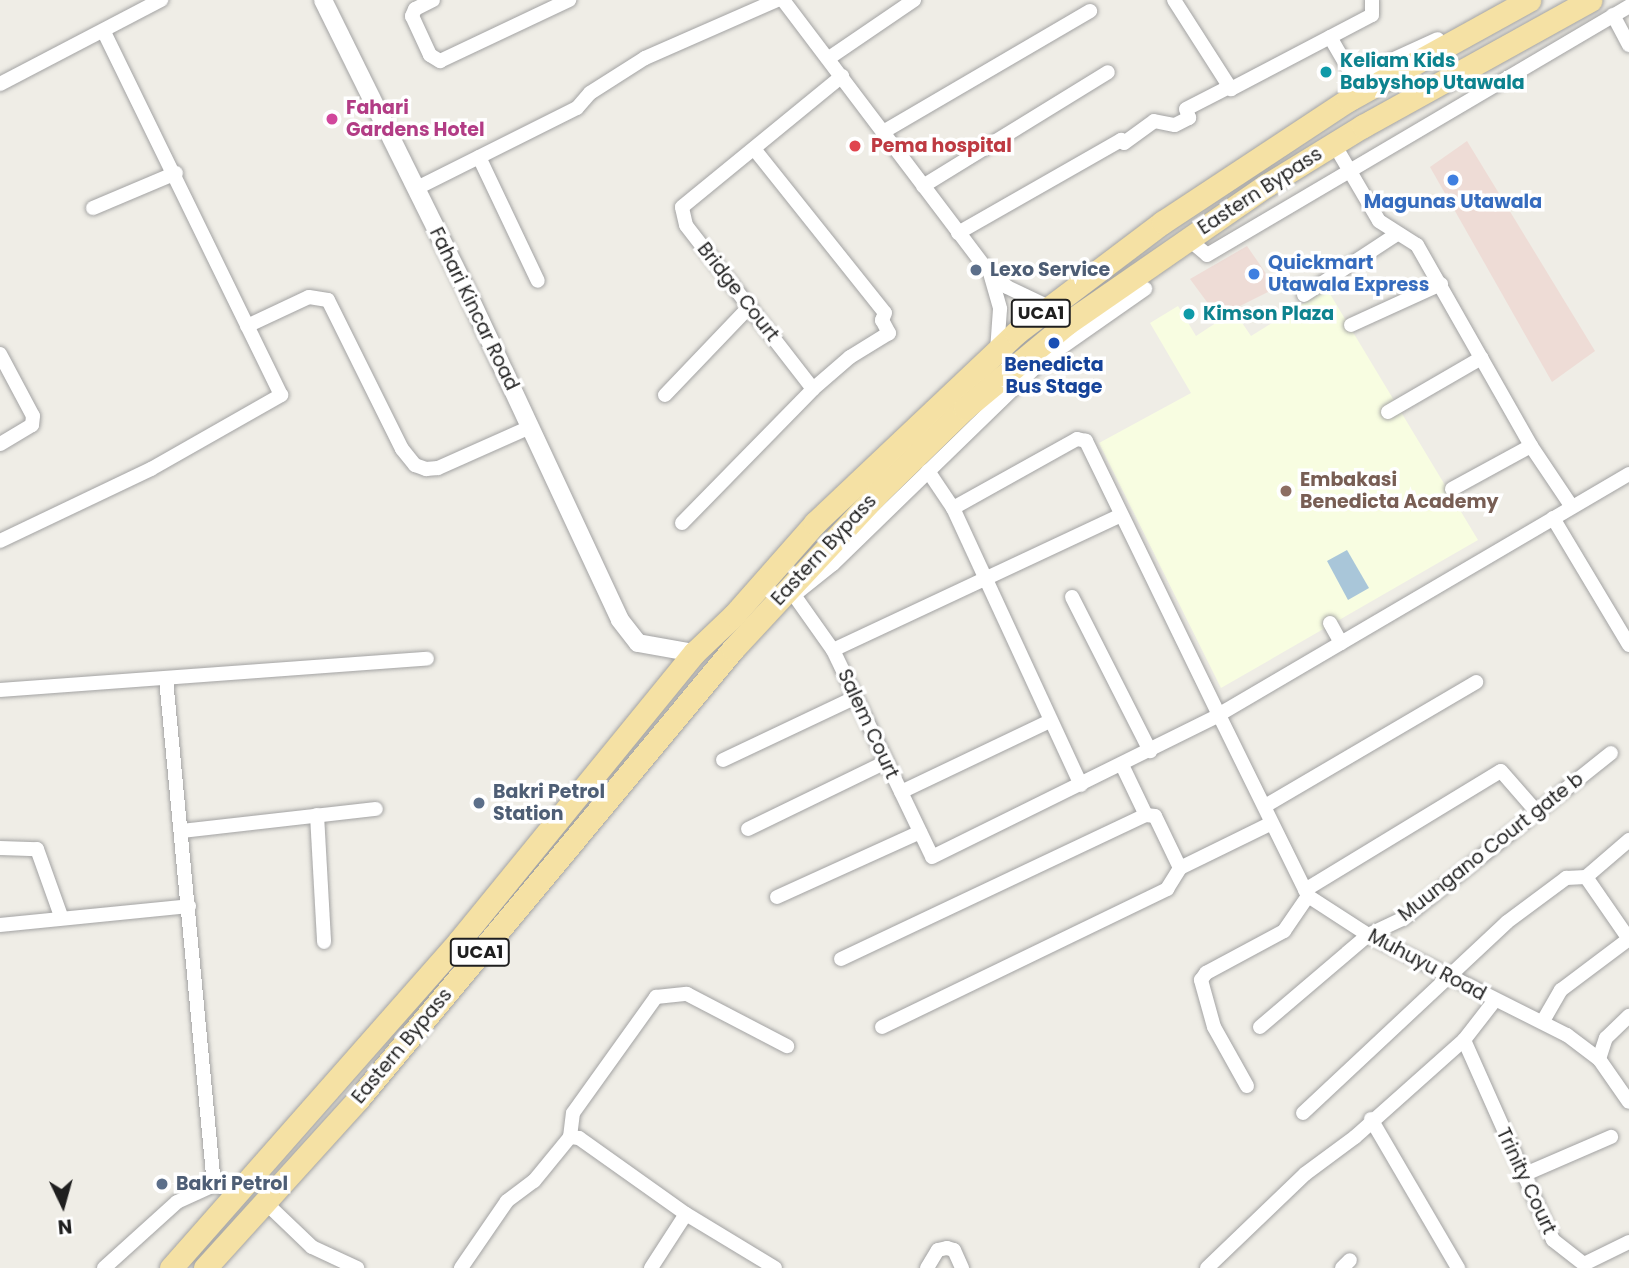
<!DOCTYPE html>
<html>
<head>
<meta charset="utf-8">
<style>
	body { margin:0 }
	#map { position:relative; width:1629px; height:1268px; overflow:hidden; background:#efede6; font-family:Poppins,sans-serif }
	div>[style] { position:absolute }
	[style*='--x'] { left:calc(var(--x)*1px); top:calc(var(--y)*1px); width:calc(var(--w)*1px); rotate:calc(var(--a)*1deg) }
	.commercial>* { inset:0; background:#eedcd6 }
	.education>* { inset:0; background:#f8fde1 }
	.water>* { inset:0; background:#a9c6d9 }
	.roads { filter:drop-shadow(0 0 2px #a3a3a3) drop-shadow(0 0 2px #a3a3a3) }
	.minor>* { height:14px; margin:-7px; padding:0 7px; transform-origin:7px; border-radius:7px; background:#fff }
	.tertiary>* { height:18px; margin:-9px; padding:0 9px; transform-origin:9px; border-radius:9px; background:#fff }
	.primary>* { height:23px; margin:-11.5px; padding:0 11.5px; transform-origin:11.5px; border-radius:11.5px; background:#f5e1a4 }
	.dots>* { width:19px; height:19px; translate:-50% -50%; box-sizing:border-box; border:4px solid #fff; border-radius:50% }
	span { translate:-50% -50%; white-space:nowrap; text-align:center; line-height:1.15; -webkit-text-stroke:7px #fff; paint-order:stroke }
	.shield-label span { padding:2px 5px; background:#fff; border:2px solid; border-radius:5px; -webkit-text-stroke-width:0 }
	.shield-label { font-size:18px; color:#1f1f1f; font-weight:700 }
	.culture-label { font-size:19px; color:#0d838f; font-weight:700 }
	.left { translate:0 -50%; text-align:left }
	.hotel-label { font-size:19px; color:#b23c85; font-weight:700 }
	.health-label { font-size:19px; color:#be3a42; font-weight:700 }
	.street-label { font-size:19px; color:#1f1f1f }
	.shop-label { font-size:19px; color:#366cbe; font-weight:700 }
	.service-label { font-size:19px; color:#4e5e75; font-weight:700 }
	.transit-label { font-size:19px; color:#164399; font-weight:700 }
	.education-label { font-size:19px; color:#785e54; font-weight:700 }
	.north { position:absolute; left:28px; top:1170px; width:70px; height:70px; -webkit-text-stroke:5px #fff; paint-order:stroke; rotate:175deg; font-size:19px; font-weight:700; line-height:28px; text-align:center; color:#1f1f1f }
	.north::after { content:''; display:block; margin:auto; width:24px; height:32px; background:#1f1f1f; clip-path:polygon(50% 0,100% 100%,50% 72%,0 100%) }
</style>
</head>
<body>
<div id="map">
	<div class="commercial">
		<i style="clip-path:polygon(1467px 141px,1595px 351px,1552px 382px,1430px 167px)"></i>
		<i style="clip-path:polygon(1247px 246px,1276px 288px,1218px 317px,1190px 279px)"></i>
	</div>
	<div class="education">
		<i style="clip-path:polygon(1327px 289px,1478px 540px,1221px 688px,1099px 443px,1191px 393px,1150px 323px,1178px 306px,1196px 336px,1234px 311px,1251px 336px)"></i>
	</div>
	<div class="water">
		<i style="clip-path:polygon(1347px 550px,1369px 588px,1348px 600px,1327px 561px)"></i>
	</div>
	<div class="roads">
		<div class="minor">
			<i style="--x:433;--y:0;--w:20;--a:153"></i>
			<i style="--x:415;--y:9;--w:8;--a:113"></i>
			<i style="--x:412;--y:16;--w:43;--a:65.2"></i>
			<i style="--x:430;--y:55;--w:12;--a:31"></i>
			<i style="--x:440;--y:61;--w:143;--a:-25.3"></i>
			<i style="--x:783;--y:0;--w:336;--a:52.9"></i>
			<i style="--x:986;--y:268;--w:28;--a:42"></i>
			<i style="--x:1007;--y:287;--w:53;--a:25.6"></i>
			<i style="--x:1174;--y:0;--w:106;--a:57.4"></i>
			<i style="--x:1231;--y:89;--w:159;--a:-27.7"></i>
			<i style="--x:1372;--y:15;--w:15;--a:-90"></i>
			<i style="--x:1613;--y:15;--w:34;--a:62"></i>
			<i style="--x:1330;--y:37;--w:44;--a:59.9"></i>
			<i style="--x:1352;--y:75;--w:10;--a:96"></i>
			<i style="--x:829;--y:58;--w:103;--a:-34.3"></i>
			<i style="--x:1352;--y:78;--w:94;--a:-24.4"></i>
			<i style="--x:0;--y:84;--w:182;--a:-27.6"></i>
			<i style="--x:883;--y:132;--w:240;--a:-30.3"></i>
			<i style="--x:1334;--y:144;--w:89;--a:59.7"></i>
			<i style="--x:1379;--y:221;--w:45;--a:32.3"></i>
			<i style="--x:1417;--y:245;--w:231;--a:60.4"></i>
			<i style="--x:1531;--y:446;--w:73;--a:56.1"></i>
			<i style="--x:755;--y:150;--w:208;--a:51.4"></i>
			<i style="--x:885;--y:313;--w:8;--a:113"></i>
			<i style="--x:882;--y:320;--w:15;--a:62"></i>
			<i style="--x:889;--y:333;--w:46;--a:148.4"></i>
			<i style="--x:850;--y:357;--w:49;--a:139.1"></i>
			<i style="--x:479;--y:157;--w:137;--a:64.6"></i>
			<i style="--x:923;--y:186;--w:217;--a:-31.6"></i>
			<i style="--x:415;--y:189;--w:181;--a:-26.6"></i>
			<i style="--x:577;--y:108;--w:20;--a:-49"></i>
			<i style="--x:590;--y:93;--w:65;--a:-32.5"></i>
			<i style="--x:645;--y:58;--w:144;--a:-23.7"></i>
			<i style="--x:93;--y:208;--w:90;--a:-22.9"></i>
			<i style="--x:958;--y:233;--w:188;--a:-29.7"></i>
			<i style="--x:1121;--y:140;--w:4;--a:45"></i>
			<i style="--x:1124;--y:143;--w:37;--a:-36"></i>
			<i style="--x:1154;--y:121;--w:21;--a:11"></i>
			<i style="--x:1175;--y:125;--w:16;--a:-27"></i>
			<i style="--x:1189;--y:118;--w:9;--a:-108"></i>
			<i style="--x:1186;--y:109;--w:46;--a:-27.1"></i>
			<i style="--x:1187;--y:238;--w:26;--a:40"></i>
			<i style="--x:1207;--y:255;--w:490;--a:-30.5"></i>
			<i style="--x:990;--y:273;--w:37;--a:74"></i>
			<i style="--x:1000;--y:309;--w:42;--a:94.1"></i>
			<i style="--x:1304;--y:295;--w:111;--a:-33.3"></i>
			<i style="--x:1351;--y:325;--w:99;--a:-24.5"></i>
			<i style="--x:247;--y:326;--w:68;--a:-25.1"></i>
			<i style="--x:309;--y:297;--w:19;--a:9"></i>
			<i style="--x:328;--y:300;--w:166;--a:63.6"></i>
			<i style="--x:402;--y:449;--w:21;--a:51"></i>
			<i style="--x:415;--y:465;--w:12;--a:20"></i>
			<i style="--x:426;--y:469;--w:12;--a:-5"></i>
			<i style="--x:438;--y:468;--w:101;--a:-24"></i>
			<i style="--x:0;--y:354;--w:70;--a:62"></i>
			<i style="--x:33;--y:416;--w:9;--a:96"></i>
			<i style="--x:32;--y:425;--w:37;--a:149"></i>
			<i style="--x:665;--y:395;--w:123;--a:-46.3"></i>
			<i style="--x:1388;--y:412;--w:108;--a:-30.1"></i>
			<i style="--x:928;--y:471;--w:45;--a:56"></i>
			<i style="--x:953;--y:508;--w:305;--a:65.2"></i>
			<i style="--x:1629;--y:474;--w:476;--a:149.6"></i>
			<i style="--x:1219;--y:715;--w:202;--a:63.8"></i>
			<i style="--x:1308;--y:896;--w:72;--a:33"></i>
			<i style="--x:1368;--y:935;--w:223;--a:26.7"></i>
			<i style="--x:1567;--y:1035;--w:40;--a:37"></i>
			<i style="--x:1599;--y:1059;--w:52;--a:55.1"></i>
			<i style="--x:1452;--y:489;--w:90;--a:-28.6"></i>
			<i style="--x:1553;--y:518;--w:148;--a:59.1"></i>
			<i style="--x:682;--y:523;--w:187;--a:-45.6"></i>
			<i style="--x:813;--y:389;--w:207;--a:-127.8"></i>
			<i style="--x:686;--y:225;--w:18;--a:-103"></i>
			<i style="--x:682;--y:207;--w:207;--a:-39.3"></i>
			<i style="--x:0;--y:541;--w:167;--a:-25.5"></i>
			<i style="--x:151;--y:469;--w:150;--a:-29.6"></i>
			<i style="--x:281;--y:395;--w:404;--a:-116"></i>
			<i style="--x:794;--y:595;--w:67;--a:54.7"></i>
			<i style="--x:833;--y:650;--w:229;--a:64.4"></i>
			<i style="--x:932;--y:857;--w:320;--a:-26.3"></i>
			<i style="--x:1219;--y:715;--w:305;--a:-115.9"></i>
			<i style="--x:1086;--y:441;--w:9;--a:-167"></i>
			<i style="--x:1077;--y:439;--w:142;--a:150.9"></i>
			<i style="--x:794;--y:595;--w:50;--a:-38.5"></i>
			<i style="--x:833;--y:564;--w:291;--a:-44.2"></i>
			<i style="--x:1042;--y:361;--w:126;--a:-35"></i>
			<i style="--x:1072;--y:597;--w:173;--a:63.1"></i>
			<i style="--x:1330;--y:623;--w:23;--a:61"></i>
			<i style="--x:833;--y:650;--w:318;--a:-25.1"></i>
			<i style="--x:166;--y:679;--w:508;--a:84.58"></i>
			<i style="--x:0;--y:690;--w:428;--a:-4.2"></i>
			<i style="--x:723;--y:760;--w:147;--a:-25.3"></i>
			<i style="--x:1122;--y:765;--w:55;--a:64.4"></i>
			<i style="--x:901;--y:792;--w:165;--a:-25.5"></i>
			<i style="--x:1265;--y:806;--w:245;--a:-30.4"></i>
			<i style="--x:317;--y:815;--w:127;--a:86.8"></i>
			<i style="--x:748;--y:829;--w:151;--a:-25.9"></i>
			<i style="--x:182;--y:831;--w:195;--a:-6.5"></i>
			<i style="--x:0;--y:848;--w:37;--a:2"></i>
			<i style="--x:37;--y:849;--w:71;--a:70.3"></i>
			<i style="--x:1586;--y:877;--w:75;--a:55.3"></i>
			<i style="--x:1586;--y:877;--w:57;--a:-40.7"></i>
			<i style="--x:1305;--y:890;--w:229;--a:-31.3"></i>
			<i style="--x:1501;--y:771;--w:52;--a:48.9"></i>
			<i style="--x:777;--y:897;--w:157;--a:-24.4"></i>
			<i style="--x:0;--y:925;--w:190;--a:-5.7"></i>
			<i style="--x:841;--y:959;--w:337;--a:-25.3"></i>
			<i style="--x:1146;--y:815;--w:9;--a:6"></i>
			<i style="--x:1155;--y:816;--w:58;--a:64.3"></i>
			<i style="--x:1180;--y:868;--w:102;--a:-26.1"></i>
			<i style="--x:1543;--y:1021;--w:36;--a:-60"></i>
			<i style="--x:1561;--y:990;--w:85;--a:-36.9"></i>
			<i style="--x:882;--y:1027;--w:317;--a:-25.8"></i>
			<i style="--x:1167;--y:889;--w:25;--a:-58"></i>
			<i style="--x:1260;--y:1027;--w:142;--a:-40.4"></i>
			<i style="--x:1368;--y:935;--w:38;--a:-25"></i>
			<i style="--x:1403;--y:919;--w:266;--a:-38.6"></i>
			<i style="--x:1464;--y:1040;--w:219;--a:66"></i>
			<i style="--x:1553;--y:1240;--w:39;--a:38"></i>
			<i style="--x:1584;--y:1264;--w:50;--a:-26.1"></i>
			<i style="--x:1599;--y:1059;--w:22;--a:-72"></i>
			<i style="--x:1606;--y:1038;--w:32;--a:-44"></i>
			<i style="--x:1247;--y:1086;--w:68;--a:-119.2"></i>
			<i style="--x:1214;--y:1027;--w:49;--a:-105.5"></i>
			<i style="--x:1201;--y:980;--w:9;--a:-54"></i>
			<i style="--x:1206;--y:973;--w:89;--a:-28.3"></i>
			<i style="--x:1284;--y:931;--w:42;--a:-55.6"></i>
			<i style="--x:1303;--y:1113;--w:279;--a:-43.1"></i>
			<i style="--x:1507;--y:922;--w:74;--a:-36.7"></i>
			<i style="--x:1566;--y:878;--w:20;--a:-3"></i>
			<i style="--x:1371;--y:1119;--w:173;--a:59.7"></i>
			<i style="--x:570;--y:1137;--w:24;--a:-83"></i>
			<i style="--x:573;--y:1113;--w:143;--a:-54.4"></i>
			<i style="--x:656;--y:997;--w:31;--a:-6"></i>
			<i style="--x:687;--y:994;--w:113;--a:27.5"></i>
			<i style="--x:1523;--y:1175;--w:96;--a:-23.4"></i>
			<i style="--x:267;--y:1204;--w:62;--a:43.7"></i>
			<i style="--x:312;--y:1247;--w:50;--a:25"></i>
			<i style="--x:104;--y:1268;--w:98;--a:-42.1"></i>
			<i style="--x:177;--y:1202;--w:41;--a:-24.7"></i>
			<i style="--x:214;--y:1185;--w:14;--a:12"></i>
			<i style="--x:228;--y:1188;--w:13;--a:51"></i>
			<i style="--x:461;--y:1268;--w:81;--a:-55.5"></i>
			<i style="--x:507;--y:1201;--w:34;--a:-37"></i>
			<i style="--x:534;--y:1181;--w:57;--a:-50.7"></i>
			<i style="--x:570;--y:1137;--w:9;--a:6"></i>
			<i style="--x:579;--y:1138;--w:131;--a:35.4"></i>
			<i style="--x:686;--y:1214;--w:104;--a:31.2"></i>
			<i style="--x:651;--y:1268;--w:64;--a:-57.1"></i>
			<i style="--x:927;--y:1268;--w:21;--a:-59"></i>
			<i style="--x:938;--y:1250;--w:9;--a:-13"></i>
			<i style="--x:947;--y:1248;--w:7;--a:16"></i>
			<i style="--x:954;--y:1250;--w:20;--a:66"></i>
			<i style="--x:1207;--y:1268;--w:136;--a:-43.8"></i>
			<i style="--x:1305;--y:1174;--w:62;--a:-36.5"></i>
			<i style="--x:1355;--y:1137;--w:146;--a:-41.7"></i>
			<i style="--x:1464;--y:1040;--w:51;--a:-52.2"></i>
			<i style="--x:1342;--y:1268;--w:11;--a:-45"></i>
		</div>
		<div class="tertiary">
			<i style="--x:323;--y:0;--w:330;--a:63.7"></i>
			<i style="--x:469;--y:296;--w:357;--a:65"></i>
			<i style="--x:620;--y:620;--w:29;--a:52"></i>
			<i style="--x:638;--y:643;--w:57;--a:10.1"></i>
		</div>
		<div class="primary">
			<i style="--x:171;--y:1268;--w:436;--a:-48.6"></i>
			<i style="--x:459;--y:941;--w:372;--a:-50.8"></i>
			<i style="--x:694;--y:653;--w:55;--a:-43.5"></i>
			<i style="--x:734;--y:615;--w:123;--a:-48.6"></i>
			<i style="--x:815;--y:523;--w:277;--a:-43.4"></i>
			<i style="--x:1016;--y:333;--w:184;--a:-37.1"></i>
			<i style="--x:1163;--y:222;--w:222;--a:-33.4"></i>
			<i style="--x:1348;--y:100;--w:207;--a:-28.9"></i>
			<i style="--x:205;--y:1268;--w:229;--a:-47.8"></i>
			<i style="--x:359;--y:1098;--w:584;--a:-50.21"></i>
			<i style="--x:733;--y:649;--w:210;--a:-47.1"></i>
			<i style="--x:876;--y:495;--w:124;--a:-44.3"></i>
			<i style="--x:965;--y:408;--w:131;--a:-39.7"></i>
			<i style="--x:1066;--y:324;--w:244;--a:-34.7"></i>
			<i style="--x:1267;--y:185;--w:113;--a:-31.6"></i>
			<i style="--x:1363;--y:126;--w:260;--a:-29"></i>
		</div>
	</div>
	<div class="dots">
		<i style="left:1326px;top:72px;background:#0f9aa8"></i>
		<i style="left:332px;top:119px;background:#d1479c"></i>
		<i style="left:855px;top:146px;background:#e0444e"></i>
		<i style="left:1453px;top:180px;background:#3f7fe0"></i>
		<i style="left:976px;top:270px;background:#5c6f8a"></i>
		<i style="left:1254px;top:274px;background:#3f7fe0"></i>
		<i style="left:1189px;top:314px;background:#0f9aa8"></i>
		<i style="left:1054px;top:343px;background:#1a4fb4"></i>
		<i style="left:1286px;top:491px;background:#8d6e63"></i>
		<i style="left:479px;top:803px;background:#5c6f8a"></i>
		<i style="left:162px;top:1184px;background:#5c6f8a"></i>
	</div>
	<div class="shield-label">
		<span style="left:1041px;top:313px">UCA1</span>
		<span style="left:480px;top:952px">UCA1</span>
	</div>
	<div class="culture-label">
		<span class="left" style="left:1340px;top:72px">Keliam Kids<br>Babyshop Utawala</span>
		<span class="left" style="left:1203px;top:314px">Kimson Plaza</span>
	</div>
	<div class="hotel-label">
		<span class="left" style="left:346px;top:119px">Fahari<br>Gardens Hotel</span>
	</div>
	<div class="health-label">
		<span class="left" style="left:871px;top:146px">Pema hospital</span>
	</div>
	<div class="street-label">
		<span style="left:1260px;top:191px;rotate:-33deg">Eastern Bypass</span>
		<span style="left:738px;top:292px;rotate:52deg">Bridge Court</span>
		<span style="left:474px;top:309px;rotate:64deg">Fahari Kincar Road</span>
		<span style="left:824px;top:550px;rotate:-47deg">Eastern Bypass</span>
		<span style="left:868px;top:724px;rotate:65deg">Salem Court</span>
		<span style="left:1491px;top:847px;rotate:-38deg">Muungano Court gate b</span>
		<span style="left:1427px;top:965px;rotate:28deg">Muhuyu Road</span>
		<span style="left:402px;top:1046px;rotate:-50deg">Eastern Bypass</span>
		<span style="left:1526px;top:1181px;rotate:65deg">Trinity Court</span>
	</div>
	<div class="shop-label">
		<span style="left:1453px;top:202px">Magunas Utawala</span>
		<span class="left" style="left:1268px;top:274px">Quickmart<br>Utawala Express</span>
	</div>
	<div class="service-label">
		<span class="left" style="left:990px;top:270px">Lexo Service</span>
		<span class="left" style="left:493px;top:803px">Bakri Petrol<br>Station</span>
		<span class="left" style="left:176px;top:1184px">Bakri Petrol</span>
	</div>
	<div class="transit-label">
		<span style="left:1054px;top:376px">Benedicta<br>Bus Stage</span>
	</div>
	<div class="education-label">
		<span class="left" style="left:1300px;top:491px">Embakasi<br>Benedicta Academy</span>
	</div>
	<div class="north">N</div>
</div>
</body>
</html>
